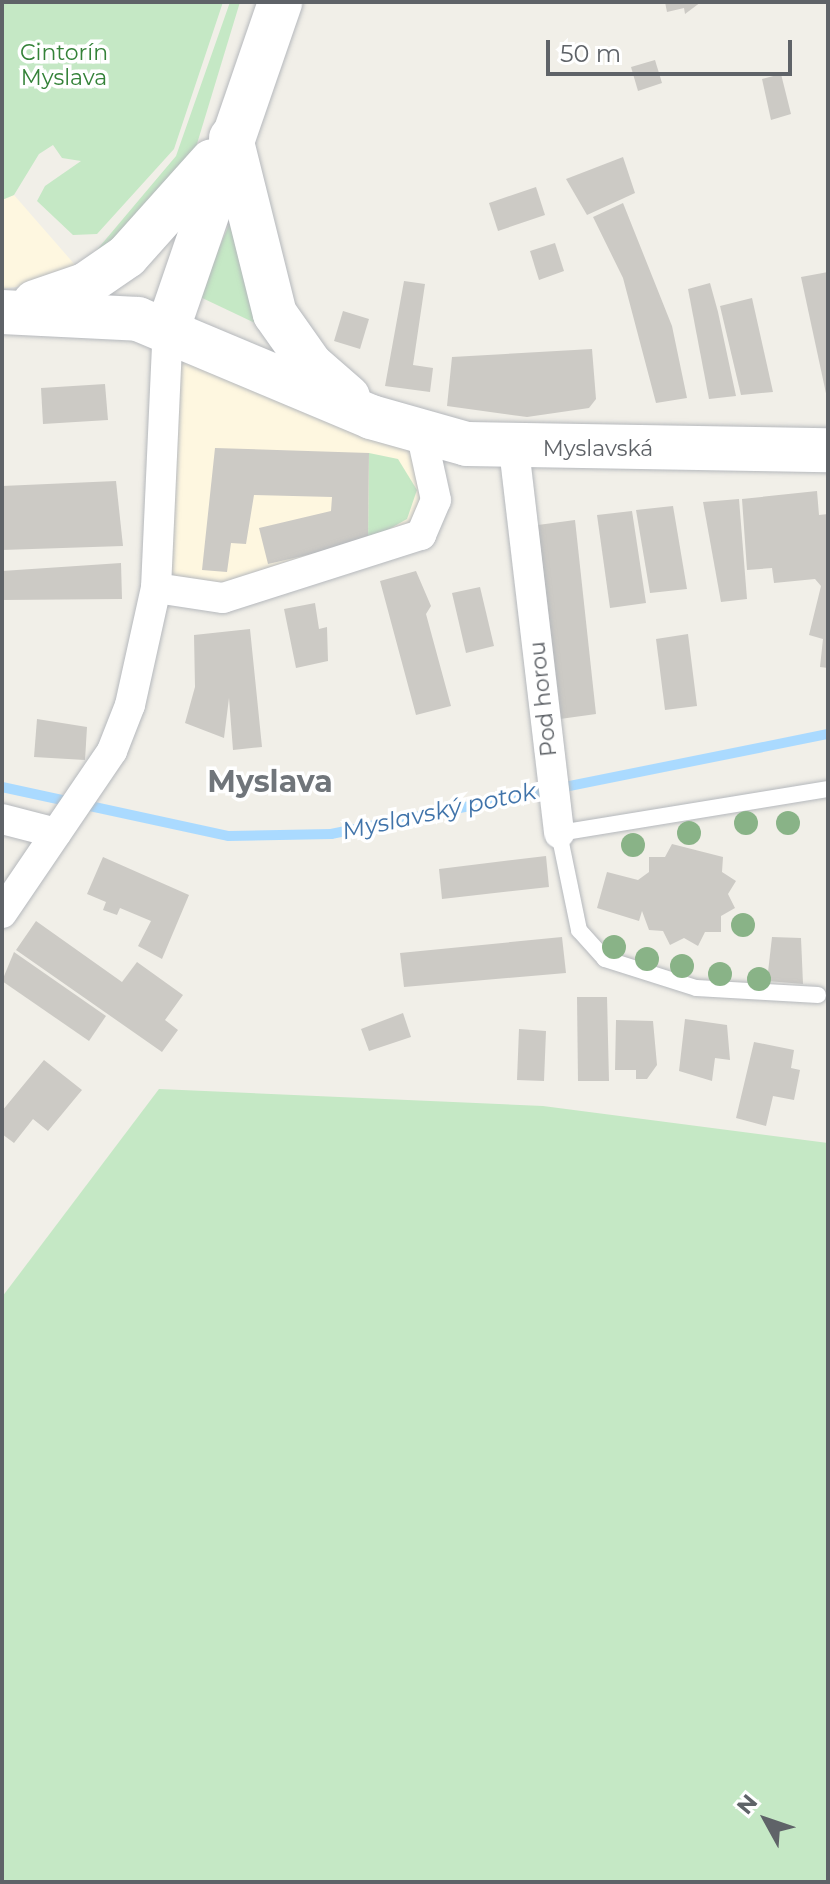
<!DOCTYPE html>
<html>
<head>
<meta charset="utf-8">
<style>
	body { margin:0 }
	#map { position:relative; width:830px; height:1884px; overflow:hidden; background:#f1efe8; font-family:Montserrat,sans-serif }
	div>[style] { position:absolute }
	[style*='--x'] { left:calc(var(--x)*1px); top:calc(var(--y)*1px); width:calc(var(--w)*1px); rotate:calc(var(--a)*1deg) }
	.commercial>* { inset:0; background:#fef7e0 }
	.green>* { inset:0; background:#c5e8c5 }
	.stream>* { height:10px; margin:-5px; padding:0 5px; transform-origin:5px; border-radius:5px; background:#aadaff }
	.building>* { inset:0; background:#cccac5 }
	.roads { filter:drop-shadow(0 0 2px #b5b8bc) drop-shadow(0 0 2px #b5b8bc) }
	.lane>* { height:16px; margin:-8px; padding:0 8px; transform-origin:8px; border-radius:8px; background:#fff }
	.street>* { height:30px; margin:-15px; padding:0 15px; transform-origin:15px; border-radius:15px; background:#fff }
	.secondary>* { height:44px; margin:-22px; padding:0 22px; transform-origin:22px; border-radius:22px; background:#fff }
	.trees>* { width:24px; height:24px; margin:-12px; border-radius:50%; background:#89b387 }
	span { translate:-50% -50%; white-space:nowrap; text-align:center; line-height:1.15; -webkit-text-stroke:7px #fff; paint-order:stroke }
	.park-label { font-size:22px; color:#348238 }
	.street-label { font-size:22px; color:#5f6368 }
	.water-label { font-size:24px; color:#4174aa; font-style:italic }
	.district-label { font-size:30px; color:#70757a; font-weight:700 }
	.frame { position:absolute; inset:0; border:4px solid #5f6368; pointer-events:none }
	.north { position:absolute; left:726px; top:1780px; width:80px; height:80px; -webkit-text-stroke:6px #fff; paint-order:stroke; rotate:310deg; font-size:22px; font-weight:700; line-height:32px; text-align:center; color:#5f6368 }
	.north::after { content:''; display:block; margin:auto; width:28px; height:36px; background:#5f6368; clip-path:polygon(50% 0,100% 100%,50% 72%,0 100%) }
	.scale { position:absolute; left:546px; top:40px; width:246px; height:36px; box-sizing:border-box; border:4px solid #5f6368; border-top:0; padding-left:10px; font-size:24px; line-height:28px; white-space:nowrap; color:#5f6368; -webkit-text-stroke:6px #fff; paint-order:stroke }
</style>
</head>
<body>
<div id="map">
	<div class="commercial">
		<i style="clip-path:polygon(14px 195px,76px 266px,36px 284px,2px 289px,2px 200px)"></i>
		<i style="clip-path:polygon(168px 328px,421px 432px,434px 514px,223px 598px,156px 588px)"></i>
	</div>
	<div class="green">
		<i style="clip-path:polygon(2px 2px,223px 2px,174px 149px,97px 234px,73px 235px,37px 201px,45px 186px,81px 161px,62px 158px,53px 145px,39px 154px,14px 195px,2px 200px)"></i>
		<i style="clip-path:polygon(230px 2px,240px 2px,193px 157px,162px 202px,90px 258px,176px 156px)"></i>
		<i style="clip-path:polygon(239px 202px,261px 326px,198px 296px)"></i>
		<i style="clip-path:polygon(369px 453px,398px 459px,417px 490px,407px 519px,368px 541px)"></i>
		<i style="clip-path:polygon(159px 1089px,543px 1106px,828px 1143px,828px 1882px,2px 1882px,2px 1297px)"></i>
	</div>
	<div class="stream">
		<i style="--x:2;--y:787;--w:232;--a:12.2"></i>
		<i style="--x:229;--y:836;--w:102;--a:-1.1"></i>
		<i style="--x:331;--y:834;--w:507;--a:-11.38"></i>
	</div>
	<div class="building">
		<i style="clip-path:polygon(665px 2px,701px 2px,685px 14px,684px 8px,667px 12px)"></i>
		<i style="clip-path:polygon(655px 60px,662px 83px,638px 91px,631px 67px)"></i>
		<i style="clip-path:polygon(781px 74px,791px 114px,771px 120px,762px 79px)"></i>
		<i style="clip-path:polygon(623px 157px,635px 193px,587px 215px,566px 179px)"></i>
		<i style="clip-path:polygon(536px 187px,545px 215px,498px 231px,489px 203px)"></i>
		<i style="clip-path:polygon(623px 203px,672px 326px,687px 398px,656px 403px,623px 278px,593px 217px)"></i>
		<i style="clip-path:polygon(555px 243px,564px 271px,539px 280px,530px 251px)"></i>
		<i style="clip-path:polygon(828px 272px,828px 398px,827px 398px,801px 277px)"></i>
		<i style="clip-path:polygon(404px 281px,425px 284px,413px 365px,433px 368px,430px 392px,385px 386px)"></i>
		<i style="clip-path:polygon(710px 283px,718px 312px,736px 396px,709px 399px,688px 289px)"></i>
		<i style="clip-path:polygon(752px 298px,773px 392px,741px 395px,720px 306px)"></i>
		<i style="clip-path:polygon(343px 311px,369px 319px,360px 349px,334px 341px)"></i>
		<i style="clip-path:polygon(592px 349px,596px 399px,589px 408px,527px 417px,447px 406px,452px 357px)"></i>
		<i style="clip-path:polygon(105px 384px,108px 420px,43px 424px,41px 388px)"></i>
		<i style="clip-path:polygon(215px 448px,369px 453px,368px 541px,268px 564px,259px 528px,331px 511px,332px 497px,254px 495px,246px 544px,231px 543px,227px 572px,202px 570px)"></i>
		<i style="clip-path:polygon(116px 481px,123px 546px,2px 550px,2px 486px)"></i>
		<i style="clip-path:polygon(817px 491px,819px 515px,828px 514px,828px 668px,820px 667px,823px 639px,809px 635px,821px 586px,815px 579px,774px 583px,772px 568px,747px 570px,742px 499px)"></i>
		<i style="clip-path:polygon(739px 499px,747px 599px,721px 602px,703px 502px)"></i>
		<i style="clip-path:polygon(673px 506px,687px 589px,650px 593px,636px 510px)"></i>
		<i style="clip-path:polygon(632px 511px,646px 603px,610px 608px,597px 515px)"></i>
		<i style="clip-path:polygon(575px 520px,596px 714px,560px 719px,538px 525px)"></i>
		<i style="clip-path:polygon(121px 563px,122px 599px,2px 600px,2px 571px)"></i>
		<i style="clip-path:polygon(416px 571px,431px 606px,426px 614px,451px 706px,416px 715px,380px 581px)"></i>
		<i style="clip-path:polygon(480px 587px,494px 646px,466px 653px,452px 593px)"></i>
		<i style="clip-path:polygon(315px 603px,319px 629px,327px 627px,328px 661px,296px 668px,284px 609px)"></i>
		<i style="clip-path:polygon(250px 629px,262px 747px,233px 750px,229px 698px,224px 738px,185px 723px,195px 687px,194px 635px)"></i>
		<i style="clip-path:polygon(688px 634px,697px 706px,665px 710px,656px 639px)"></i>
		<i style="clip-path:polygon(37px 719px,87px 727px,85px 760px,34px 757px)"></i>
		<i style="clip-path:polygon(672px 844px,723px 857px,722px 872px,736px 881px,728px 894px,735px 908px,721px 916px,721px 932px,705px 932px,698px 946px,684px 938px,670px 945px,663px 931px,649px 930px,642px 911px,639px 921px,597px 908px,607px 872px,638px 880px,649px 872px,649px 857px,665px 857px)"></i>
		<i style="clip-path:polygon(546px 856px,549px 887px,442px 899px,439px 869px)"></i>
		<i style="clip-path:polygon(103px 857px,189px 895px,162px 959px,138px 946px,151px 921px,120px 908px,117px 915px,103px 910px,106px 902px,87px 894px)"></i>
		<i style="clip-path:polygon(36px 921px,122px 982px,137px 962px,183px 995px,165px 1020px,178px 1030px,162px 1052px,16px 950px)"></i>
		<i style="clip-path:polygon(562px 937px,566px 973px,404px 987px,400px 953px)"></i>
		<i style="clip-path:polygon(772px 937px,801px 938px,803px 984px,767px 981px)"></i>
		<i style="clip-path:polygon(14px 952px,106px 1016px,89px 1041px,2px 981px)"></i>
		<i style="clip-path:polygon(577px 997px,607px 997px,609px 1081px,578px 1081px)"></i>
		<i style="clip-path:polygon(403px 1013px,411px 1037px,369px 1051px,361px 1029px)"></i>
		<i style="clip-path:polygon(685px 1019px,727px 1025px,730px 1060px,715px 1058px,712px 1081px,679px 1071px)"></i>
		<i style="clip-path:polygon(616px 1020px,653px 1021px,657px 1065px,647px 1079px,636px 1079px,636px 1070px,615px 1070px)"></i>
		<i style="clip-path:polygon(519px 1029px,546px 1031px,544px 1081px,517px 1080px)"></i>
		<i style="clip-path:polygon(754px 1042px,794px 1050px,791px 1068px,800px 1070px,794px 1100px,773px 1096px,766px 1126px,736px 1118px)"></i>
		<i style="clip-path:polygon(44px 1060px,82px 1090px,48px 1131px,33px 1119px,14px 1143px,2px 1134px,2px 1111px)"></i>
	</div>
	<div class="roads">
		<div class="lane">
			<i style="--x:818;--y:995;--w:122;--a:-176.7"></i>
			<i style="--x:696;--y:988;--w:96;--a:-162.3"></i>
			<i style="--x:605;--y:959;--w:39;--a:-132"></i>
			<i style="--x:579;--y:930;--w:99;--a:-101.7"></i>
			<i style="--x:559;--y:833;--w:273;--a:-9.3"></i>
		</div>
		<div class="street">
			<i style="--x:514;--y:449;--w:387;--a:83.3"></i>
			<i style="--x:156;--y:588;--w:68;--a:8.5"></i>
			<i style="--x:223;--y:598;--w:208;--a:-17.7"></i>
			<i style="--x:421;--y:535;--w:38;--a:-67"></i>
			<i style="--x:436;--y:500;--w:70;--a:-102.4"></i>
			<i style="--x:2;--y:819;--w:56;--a:14.5"></i>
			<i style="--x:2;--y:913;--w:196;--a:-55.8"></i>
			<i style="--x:112;--y:751;--w:49;--a:-68.6"></i>
			<i style="--x:130;--y:705;--w:120;--a:-77.5"></i>
			<i style="--x:156;--y:588;--w:260;--a:-87.4"></i>
		</div>
		<div class="secondary">
			<i style="--x:231;--y:138;--w:181;--a:76"></i>
			<i style="--x:275;--y:314;--w:62;--a:54.8"></i>
			<i style="--x:311;--y:365;--w:49;--a:40.9"></i>
			<i style="--x:35;--y:302;--w:53;--a:-18.8"></i>
			<i style="--x:85;--y:285;--w:51;--a:-34.6"></i>
			<i style="--x:127;--y:256;--w:127;--a:-48.2"></i>
			<i style="--x:2;--y:312;--w:136;--a:2.9"></i>
			<i style="--x:138;--y:319;--w:253;--a:22.8"></i>
			<i style="--x:371;--y:417;--w:100;--a:15.7"></i>
			<i style="--x:467;--y:444;--w:361;--a:1"></i>
			<i style="--x:168;--y:328;--w:345;--a:-71"></i>
		</div>
	</div>
	<div class="trees">
		<i style="left:746px;top:823px"></i>
		<i style="left:788px;top:823px"></i>
		<i style="left:689px;top:833px"></i>
		<i style="left:633px;top:845px"></i>
		<i style="left:743px;top:925px"></i>
		<i style="left:614px;top:947px"></i>
		<i style="left:647px;top:959px"></i>
		<i style="left:682px;top:966px"></i>
		<i style="left:720px;top:974px"></i>
		<i style="left:759px;top:979px"></i>
	</div>
	<div class="park-label">
		<span style="left:64px;top:65px">Cintorín<br>Myslava</span>
	</div>
	<div class="street-label">
		<span style="left:598px;top:449px">Myslavská</span>
		<span style="left:543px;top:699px;rotate:-96deg">Pod horou</span>
	</div>
	<div class="water-label">
		<span style="left:439px;top:811px;rotate:-12deg">Myslavský potok</span>
	</div>
	<div class="district-label">
		<span style="left:270px;top:782px">Myslava</span>
	</div>
	<div class="frame"></div>
	<div class="north">N</div>
	<div class="scale">50 m</div>
</div>
</body>
</html>
